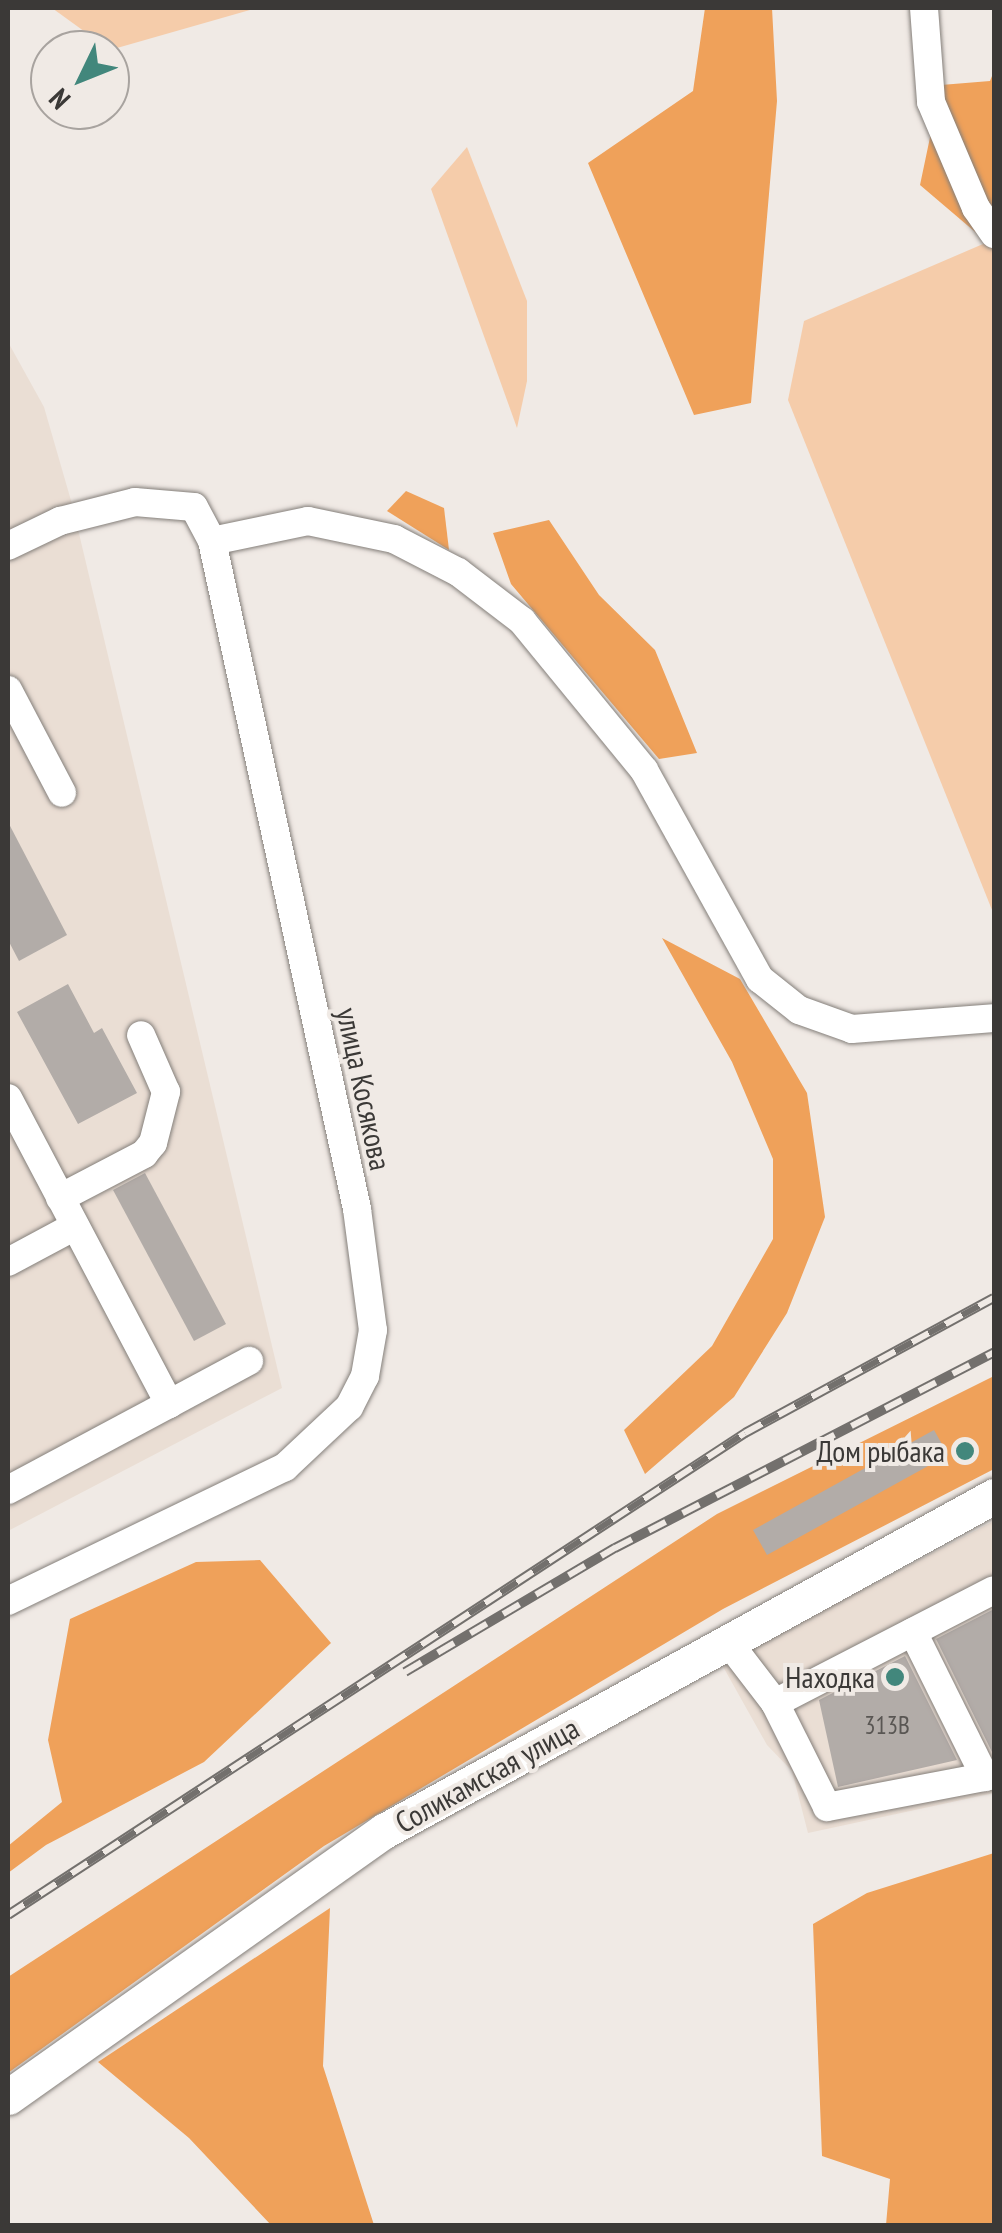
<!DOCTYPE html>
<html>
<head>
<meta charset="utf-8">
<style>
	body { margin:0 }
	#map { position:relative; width:1002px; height:2233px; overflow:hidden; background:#f0eae5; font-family:"PT Sans Narrow",sans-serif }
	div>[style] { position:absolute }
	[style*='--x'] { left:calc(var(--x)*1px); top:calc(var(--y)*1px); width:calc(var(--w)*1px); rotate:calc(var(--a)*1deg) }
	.built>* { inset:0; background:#eaded4 }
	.green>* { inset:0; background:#f5ccaa }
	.forest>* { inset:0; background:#efa15a }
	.building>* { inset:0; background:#b2aca8 }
	.roads { filter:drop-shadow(0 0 2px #847f7a) drop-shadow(0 0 2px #847f7a) }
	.minor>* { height:28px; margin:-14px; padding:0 14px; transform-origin:14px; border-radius:14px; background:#fff }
	.major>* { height:35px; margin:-17.5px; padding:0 17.5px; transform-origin:17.5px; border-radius:17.5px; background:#fff }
	.rail>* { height:10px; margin-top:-5px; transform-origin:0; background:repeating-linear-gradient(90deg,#f0eae5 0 19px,#73706d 0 38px); box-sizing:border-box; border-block:2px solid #73706d }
	.dots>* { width:28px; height:28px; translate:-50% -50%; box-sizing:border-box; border:5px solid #f0eae5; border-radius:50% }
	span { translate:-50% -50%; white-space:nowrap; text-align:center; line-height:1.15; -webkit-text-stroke:8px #f0eae5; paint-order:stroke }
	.number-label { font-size:25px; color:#595653 }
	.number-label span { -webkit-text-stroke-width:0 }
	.street-label { font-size:30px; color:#3b3937 }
	.poi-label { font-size:30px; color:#3b3937 }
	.right { translate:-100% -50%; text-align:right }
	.frame { position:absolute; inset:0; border:10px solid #3b3937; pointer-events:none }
	.north { position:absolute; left:30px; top:30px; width:100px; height:100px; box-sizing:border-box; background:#f0eae5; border:2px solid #a8a39f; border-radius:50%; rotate:227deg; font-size:28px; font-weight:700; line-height:40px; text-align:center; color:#3b3937 }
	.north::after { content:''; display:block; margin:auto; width:35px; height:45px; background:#42877c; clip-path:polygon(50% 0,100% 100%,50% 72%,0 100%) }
</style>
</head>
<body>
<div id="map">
	<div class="built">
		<i style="clip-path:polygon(8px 342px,44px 407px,72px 504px,282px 1388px,8px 1531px)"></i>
		<i style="clip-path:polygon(994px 1521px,994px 1793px,808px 1833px,792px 1771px,767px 1745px,721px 1663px)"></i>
	</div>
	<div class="green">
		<i style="clip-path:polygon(52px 8px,257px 8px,110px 50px)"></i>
		<i style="clip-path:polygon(467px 147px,527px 301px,527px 381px,517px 428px,431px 189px)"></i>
		<i style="clip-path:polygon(990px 241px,994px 248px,994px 915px,788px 400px,804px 321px)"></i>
	</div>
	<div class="forest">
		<i style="clip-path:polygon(705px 8px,772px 8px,777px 101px,751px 403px,694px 415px,588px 163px,693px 91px)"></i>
		<i style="clip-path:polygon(994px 71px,994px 248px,920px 185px,941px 85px,990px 81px)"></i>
		<i style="clip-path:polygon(406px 491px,444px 508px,449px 550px,387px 511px)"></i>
		<i style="clip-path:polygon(549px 520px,599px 595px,655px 650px,697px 753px,659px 759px,511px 584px,493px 533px)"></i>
		<i style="clip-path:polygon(662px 938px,740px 979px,807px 1093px,825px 1217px,787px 1313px,734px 1397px,645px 1474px,624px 1430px,712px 1346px,773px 1239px,773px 1159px,732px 1062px)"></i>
		<i style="clip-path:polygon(994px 1376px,994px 1469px,723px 1609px,324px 1846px,8px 2073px,8px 1977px,717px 1514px)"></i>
		<i style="clip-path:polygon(260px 1560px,331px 1643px,204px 1762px,46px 1845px,8px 1873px,8px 1846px,62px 1802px,48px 1740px,70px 1619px,196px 1562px)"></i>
		<i style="clip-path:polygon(994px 1853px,994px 2225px,886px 2225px,890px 2179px,822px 2156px,813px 1924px,867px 1893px)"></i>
		<i style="clip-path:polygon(330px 1908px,323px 2066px,374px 2225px,271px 2225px,189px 2138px,98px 2062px)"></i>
	</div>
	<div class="building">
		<i style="clip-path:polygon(8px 822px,67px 935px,19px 961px,8px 940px)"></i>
		<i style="clip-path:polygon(68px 984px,94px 1033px,102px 1028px,137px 1093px,78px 1124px,17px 1012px)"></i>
		<i style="clip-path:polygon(145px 1173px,226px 1324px,194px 1341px,113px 1190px)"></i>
		<i style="clip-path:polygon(934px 1430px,948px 1455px,767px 1555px,753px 1530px)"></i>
		<i style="clip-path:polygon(994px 1609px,994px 1752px,992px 1752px,936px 1639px)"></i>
		<i style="clip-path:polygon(905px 1656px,957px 1760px,838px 1787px,819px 1700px)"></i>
	</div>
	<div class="roads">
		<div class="minor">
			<i style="--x:924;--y:8;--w:94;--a:85.7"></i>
			<i style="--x:931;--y:102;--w:115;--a:67"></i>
			<i style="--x:976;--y:208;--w:32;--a:55"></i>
			<i style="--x:212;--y:541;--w:98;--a:-11.8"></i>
			<i style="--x:308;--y:521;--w:88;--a:11.8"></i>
			<i style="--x:394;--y:539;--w:72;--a:27.3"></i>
			<i style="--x:458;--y:572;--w:81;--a:37.4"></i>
			<i style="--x:522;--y:621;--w:193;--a:50.7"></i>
			<i style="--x:644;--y:770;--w:239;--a:61"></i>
			<i style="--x:760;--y:979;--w:50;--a:38.5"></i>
			<i style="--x:799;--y:1010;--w:56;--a:19.7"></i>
			<i style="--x:852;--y:1029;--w:142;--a:-4.4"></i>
			<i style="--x:8;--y:546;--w:58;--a:-25.7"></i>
			<i style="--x:60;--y:521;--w:77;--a:-14.2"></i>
			<i style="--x:135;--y:502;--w:59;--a:4.8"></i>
			<i style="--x:194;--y:507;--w:38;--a:62"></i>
			<i style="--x:212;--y:541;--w:684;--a:77.75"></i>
			<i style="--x:357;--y:1209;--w:122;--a:82.5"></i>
			<i style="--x:373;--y:1330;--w:47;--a:99.9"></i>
			<i style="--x:365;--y:1376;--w:35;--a:117"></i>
			<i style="--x:349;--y:1407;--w:88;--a:136.8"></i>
			<i style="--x:285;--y:1467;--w:308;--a:154.2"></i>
			<i style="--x:8;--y:690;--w:116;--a:62.3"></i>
			<i style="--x:8;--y:1098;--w:346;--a:62.2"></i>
			<i style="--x:169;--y:1404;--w:91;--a:-28.3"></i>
			<i style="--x:60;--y:1198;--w:95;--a:-27.6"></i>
			<i style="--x:144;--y:1154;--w:14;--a:-51"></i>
			<i style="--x:153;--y:1143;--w:53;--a:-75.7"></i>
			<i style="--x:166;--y:1092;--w:62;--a:-113.7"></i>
			<i style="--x:8;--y:1262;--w:76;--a:-28.2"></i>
			<i style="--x:8;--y:1490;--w:183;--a:-28.1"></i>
			<i style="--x:913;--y:1632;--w:162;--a:63.6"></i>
			<i style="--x:729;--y:1643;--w:76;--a:52.5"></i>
			<i style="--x:775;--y:1703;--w:246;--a:-27.3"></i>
			<i style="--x:775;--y:1703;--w:116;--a:63.4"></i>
			<i style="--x:827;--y:1807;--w:170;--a:-10.8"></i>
		</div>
		<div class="major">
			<i style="--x:8;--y:2097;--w:461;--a:-35.3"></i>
			<i style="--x:384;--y:1831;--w:696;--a:-28.77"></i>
		</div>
	</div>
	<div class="rail">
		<i style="--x:405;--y:1672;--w:244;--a:-30.6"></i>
		<i style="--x:615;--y:1548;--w:427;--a:-27.3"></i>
		<i style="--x:8;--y:1915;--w:881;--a:-33.18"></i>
		<i style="--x:745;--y:1433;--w:283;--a:-28.5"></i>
	</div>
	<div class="dots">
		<i style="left:965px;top:1451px;background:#42877c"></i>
		<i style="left:895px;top:1677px;background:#42877c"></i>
	</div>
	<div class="number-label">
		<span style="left:887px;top:1725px">313В</span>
	</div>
	<div class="street-label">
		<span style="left:364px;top:1089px;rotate:78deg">улица Косякова</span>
		<span style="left:487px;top:1775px;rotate:-29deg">Соликамская улица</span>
	</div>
	<div class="poi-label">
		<span class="right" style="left:945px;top:1451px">Дом рыбака</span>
		<span class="right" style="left:875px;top:1677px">Находка</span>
	</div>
	<div class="frame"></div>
	<div class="north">N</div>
</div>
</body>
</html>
